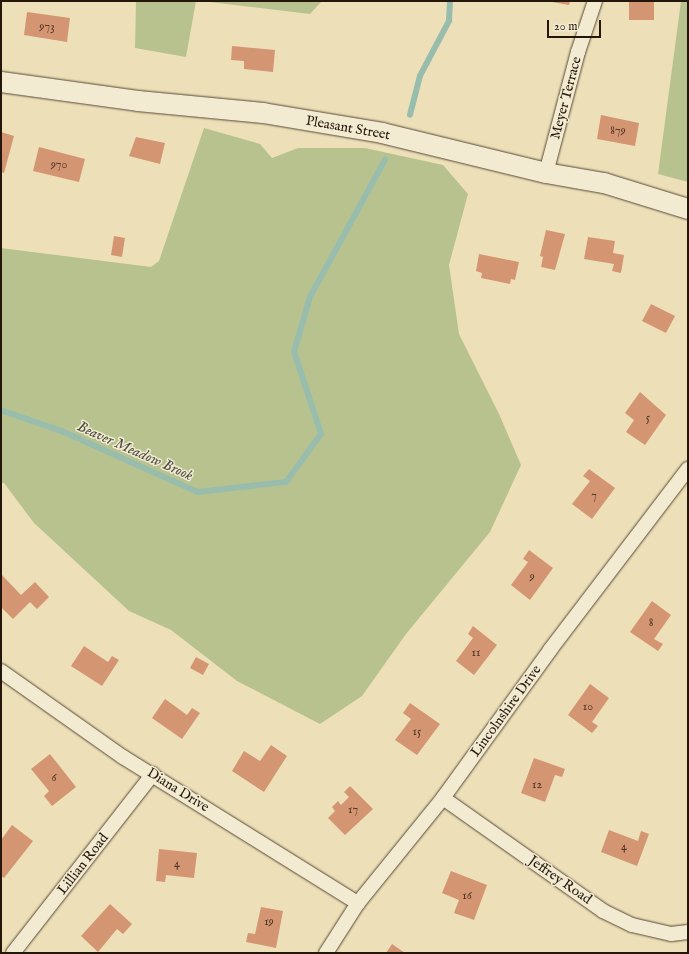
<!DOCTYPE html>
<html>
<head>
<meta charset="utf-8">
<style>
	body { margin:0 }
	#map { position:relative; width:689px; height:954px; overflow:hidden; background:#ede0b8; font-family:"IM FELL English",serif }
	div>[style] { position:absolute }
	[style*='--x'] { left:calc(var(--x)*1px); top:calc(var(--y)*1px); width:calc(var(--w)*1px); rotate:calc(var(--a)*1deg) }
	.green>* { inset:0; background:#b8c28f }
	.stream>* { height:5.5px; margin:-2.75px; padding:0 2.75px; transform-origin:2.75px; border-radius:2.75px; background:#99bdad }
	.building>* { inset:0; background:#d49573 }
	.roads { filter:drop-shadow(0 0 1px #574836) drop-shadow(0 0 1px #574836) }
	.street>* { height:14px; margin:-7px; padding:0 7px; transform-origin:7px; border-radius:7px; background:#f3ebd1 }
	.secondary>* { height:20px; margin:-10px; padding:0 10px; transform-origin:10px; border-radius:10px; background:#f3ebd1 }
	span { translate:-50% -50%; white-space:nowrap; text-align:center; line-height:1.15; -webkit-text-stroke:3px #f3ebd1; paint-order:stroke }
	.number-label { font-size:12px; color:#513625 }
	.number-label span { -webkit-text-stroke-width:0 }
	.street-label { font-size:14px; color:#25160b }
	.water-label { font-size:15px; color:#4e5044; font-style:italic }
	.frame { position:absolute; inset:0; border:2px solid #25160b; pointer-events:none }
	.scale { position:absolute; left:547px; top:20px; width:54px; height:18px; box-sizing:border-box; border:2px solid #25160b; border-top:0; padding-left:5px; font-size:12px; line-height:14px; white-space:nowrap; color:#25160b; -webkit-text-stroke:3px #f3ebd1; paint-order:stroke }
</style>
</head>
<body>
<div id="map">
	<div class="green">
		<i style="clip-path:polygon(136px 1px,196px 1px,186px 57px,135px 48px)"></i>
		<i style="clip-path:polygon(201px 1px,322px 1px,310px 14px)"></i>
		<i style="clip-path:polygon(681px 1px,688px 1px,688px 182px,658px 174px)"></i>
		<i style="clip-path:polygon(204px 128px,260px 144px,272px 158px,298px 148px,365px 148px,443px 165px,468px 194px,449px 265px,459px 334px,499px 414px,521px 465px,490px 532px,406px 634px,362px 696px,320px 724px,237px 681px,171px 630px,129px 611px,34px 523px,4px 483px,1px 483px,1px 248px,151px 267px,159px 261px)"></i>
	</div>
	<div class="stream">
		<i style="--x:410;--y:115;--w:40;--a:-75.6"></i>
		<i style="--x:420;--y:76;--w:62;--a:-62.2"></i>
		<i style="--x:449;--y:21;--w:20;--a:-87"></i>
		<i style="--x:1;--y:410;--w:65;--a:19"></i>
		<i style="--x:62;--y:431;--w:149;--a:24.2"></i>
		<i style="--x:198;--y:492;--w:89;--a:-6.5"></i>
		<i style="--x:286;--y:482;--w:59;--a:-53.9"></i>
		<i style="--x:321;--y:434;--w:86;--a:-108.2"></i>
		<i style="--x:294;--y:352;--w:57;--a:-73.8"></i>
		<i style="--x:310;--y:297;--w:156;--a:-61.3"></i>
	</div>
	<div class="building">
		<i style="clip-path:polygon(546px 1px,570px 1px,569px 5px)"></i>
		<i style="clip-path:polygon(633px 1px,654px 1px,654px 20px,629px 20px,629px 2px)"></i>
		<i style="clip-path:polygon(27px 12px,70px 18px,67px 42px,24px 35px)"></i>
		<i style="clip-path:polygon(232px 46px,275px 50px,273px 72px,244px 69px,244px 61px,231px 60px)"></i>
		<i style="clip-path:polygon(601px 115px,639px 123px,635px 146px,597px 139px)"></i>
		<i style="clip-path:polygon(1px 132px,14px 136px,4px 173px,1px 172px)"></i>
		<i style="clip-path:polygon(136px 137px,165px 143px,160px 164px,129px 156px)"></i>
		<i style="clip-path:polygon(39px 147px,85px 159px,79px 182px,33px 171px)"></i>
		<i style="clip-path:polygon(546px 230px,565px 234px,555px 270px,541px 267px,543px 257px,540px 256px)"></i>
		<i style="clip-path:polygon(114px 236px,125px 238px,122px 257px,111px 255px)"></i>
		<i style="clip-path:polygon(588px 237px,615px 241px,613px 253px,624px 255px,621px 273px,612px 271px,614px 264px,584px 259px)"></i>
		<i style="clip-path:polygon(479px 254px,519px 262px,515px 280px,511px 279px,510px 284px,481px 278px,482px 273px,476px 271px)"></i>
		<i style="clip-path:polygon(651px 304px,675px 316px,666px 333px,642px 321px)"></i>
		<i style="clip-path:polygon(640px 392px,666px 415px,645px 445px,626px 432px,634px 420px,625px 413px)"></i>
		<i style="clip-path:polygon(589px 469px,615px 488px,592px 519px,572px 504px,590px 481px,583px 476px)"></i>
		<i style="clip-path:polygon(529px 550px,553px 568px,530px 600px,511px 585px,528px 562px,523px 559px)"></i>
		<i style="clip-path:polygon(1px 574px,21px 595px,35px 582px,49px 597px,37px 609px,30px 602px,13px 619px,1px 607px)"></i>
		<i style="clip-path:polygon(652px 601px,671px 615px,654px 639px,663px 644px,658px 651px,630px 632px)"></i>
		<i style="clip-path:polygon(473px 626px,497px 645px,474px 675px,456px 661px,473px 638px,468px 634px)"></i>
		<i style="clip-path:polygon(84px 646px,108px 662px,112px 656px,119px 660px,102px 686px,71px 666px)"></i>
		<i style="clip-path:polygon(196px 657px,209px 664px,203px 675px,190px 668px)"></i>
		<i style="clip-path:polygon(590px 684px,609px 698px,592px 722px,598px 726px,592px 733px,568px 715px)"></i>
		<i style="clip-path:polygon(165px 699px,187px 715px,192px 708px,200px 713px,182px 739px,152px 718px)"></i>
		<i style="clip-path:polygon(410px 703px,440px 724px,417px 755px,395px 740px,411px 719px,403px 713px)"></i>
		<i style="clip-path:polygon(271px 745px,287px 756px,264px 792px,232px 771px,244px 751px,260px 761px)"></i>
		<i style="clip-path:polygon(50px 754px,76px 787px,52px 806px,44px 796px,49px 791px,31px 769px)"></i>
		<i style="clip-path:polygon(534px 758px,565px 769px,562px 777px,555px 775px,545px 802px,521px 793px)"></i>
		<i style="clip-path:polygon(350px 786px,373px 809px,345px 835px,328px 818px,335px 811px,332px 807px,338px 801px,341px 805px,349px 797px,344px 792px)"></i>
		<i style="clip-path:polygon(12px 825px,33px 841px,4px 878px,1px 876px,1px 840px)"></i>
		<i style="clip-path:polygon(609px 830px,638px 841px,641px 831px,649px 834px,637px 866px,601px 852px)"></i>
		<i style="clip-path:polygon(159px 849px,197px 853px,194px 878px,166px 875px,165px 882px,156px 881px)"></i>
		<i style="clip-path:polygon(451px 871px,487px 885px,474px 920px,454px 913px,459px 900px,442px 893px)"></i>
		<i style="clip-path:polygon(110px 904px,132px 924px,123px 934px,117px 929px,98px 952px,81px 936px)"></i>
		<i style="clip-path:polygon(261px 907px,283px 911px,276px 948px,246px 942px,248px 933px,255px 934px)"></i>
		<i style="clip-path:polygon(392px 944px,405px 953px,386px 953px)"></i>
	</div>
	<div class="roads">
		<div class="street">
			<i style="--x:546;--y:173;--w:125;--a:-75.2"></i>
			<i style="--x:578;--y:52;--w:54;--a:-71.6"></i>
			<i style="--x:1;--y:671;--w:149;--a:35.2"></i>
			<i style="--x:123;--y:757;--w:277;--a:31.9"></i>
			<i style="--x:443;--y:798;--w:196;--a:35.2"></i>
			<i style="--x:603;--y:911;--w:32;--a:26"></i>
			<i style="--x:632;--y:925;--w:40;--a:13"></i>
			<i style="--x:671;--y:934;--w:17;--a:-7"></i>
			<i style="--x:13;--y:953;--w:227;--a:-52"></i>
			<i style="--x:326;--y:953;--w:59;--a:-57.4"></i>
			<i style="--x:358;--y:903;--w:135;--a:-51"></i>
			<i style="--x:443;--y:798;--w:183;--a:-54.1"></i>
			<i style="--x:550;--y:650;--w:228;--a:-52.7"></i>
		</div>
		<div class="secondary">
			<i style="--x:1;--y:82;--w:138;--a:7.9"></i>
			<i style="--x:138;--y:101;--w:126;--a:5.5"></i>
			<i style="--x:263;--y:113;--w:121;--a:9.5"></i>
			<i style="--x:382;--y:133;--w:169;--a:13.7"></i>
			<i style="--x:546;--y:173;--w:59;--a:9.8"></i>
			<i style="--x:604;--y:183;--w:88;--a:17.2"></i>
		</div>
	</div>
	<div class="number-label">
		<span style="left:47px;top:27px">973</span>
		<span style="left:618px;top:131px">879</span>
		<span style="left:59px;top:165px">970</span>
		<span style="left:648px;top:418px">5</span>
		<span style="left:594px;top:496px">7</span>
		<span style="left:532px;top:577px">9</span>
		<span style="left:651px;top:623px">8</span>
		<span style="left:476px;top:653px">11</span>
		<span style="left:588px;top:707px">10</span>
		<span style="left:417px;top:732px">15</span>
		<span style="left:54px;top:778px">6</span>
		<span style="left:537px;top:785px">12</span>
		<span style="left:353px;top:810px">17</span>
		<span style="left:624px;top:847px">4</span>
		<span style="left:177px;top:864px">4</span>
		<span style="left:467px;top:896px">16</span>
		<span style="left:269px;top:922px">19</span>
	</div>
	<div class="street-label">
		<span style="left:566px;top:98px;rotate:-75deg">Meyer Terrace</span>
		<span style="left:348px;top:128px;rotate:10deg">Pleasant Street</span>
		<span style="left:506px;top:711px;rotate:-54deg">Lincolnshire Drive</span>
		<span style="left:178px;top:790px;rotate:32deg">Diana Drive</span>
		<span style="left:83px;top:864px;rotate:-52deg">Lillian Road</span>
		<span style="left:560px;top:880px;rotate:35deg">Jeffrey Road</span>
	</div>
	<div class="water-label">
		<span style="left:135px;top:451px;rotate:24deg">Beaver Meadow Brook</span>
	</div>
	<div class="frame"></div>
	<div class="scale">20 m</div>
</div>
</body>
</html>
